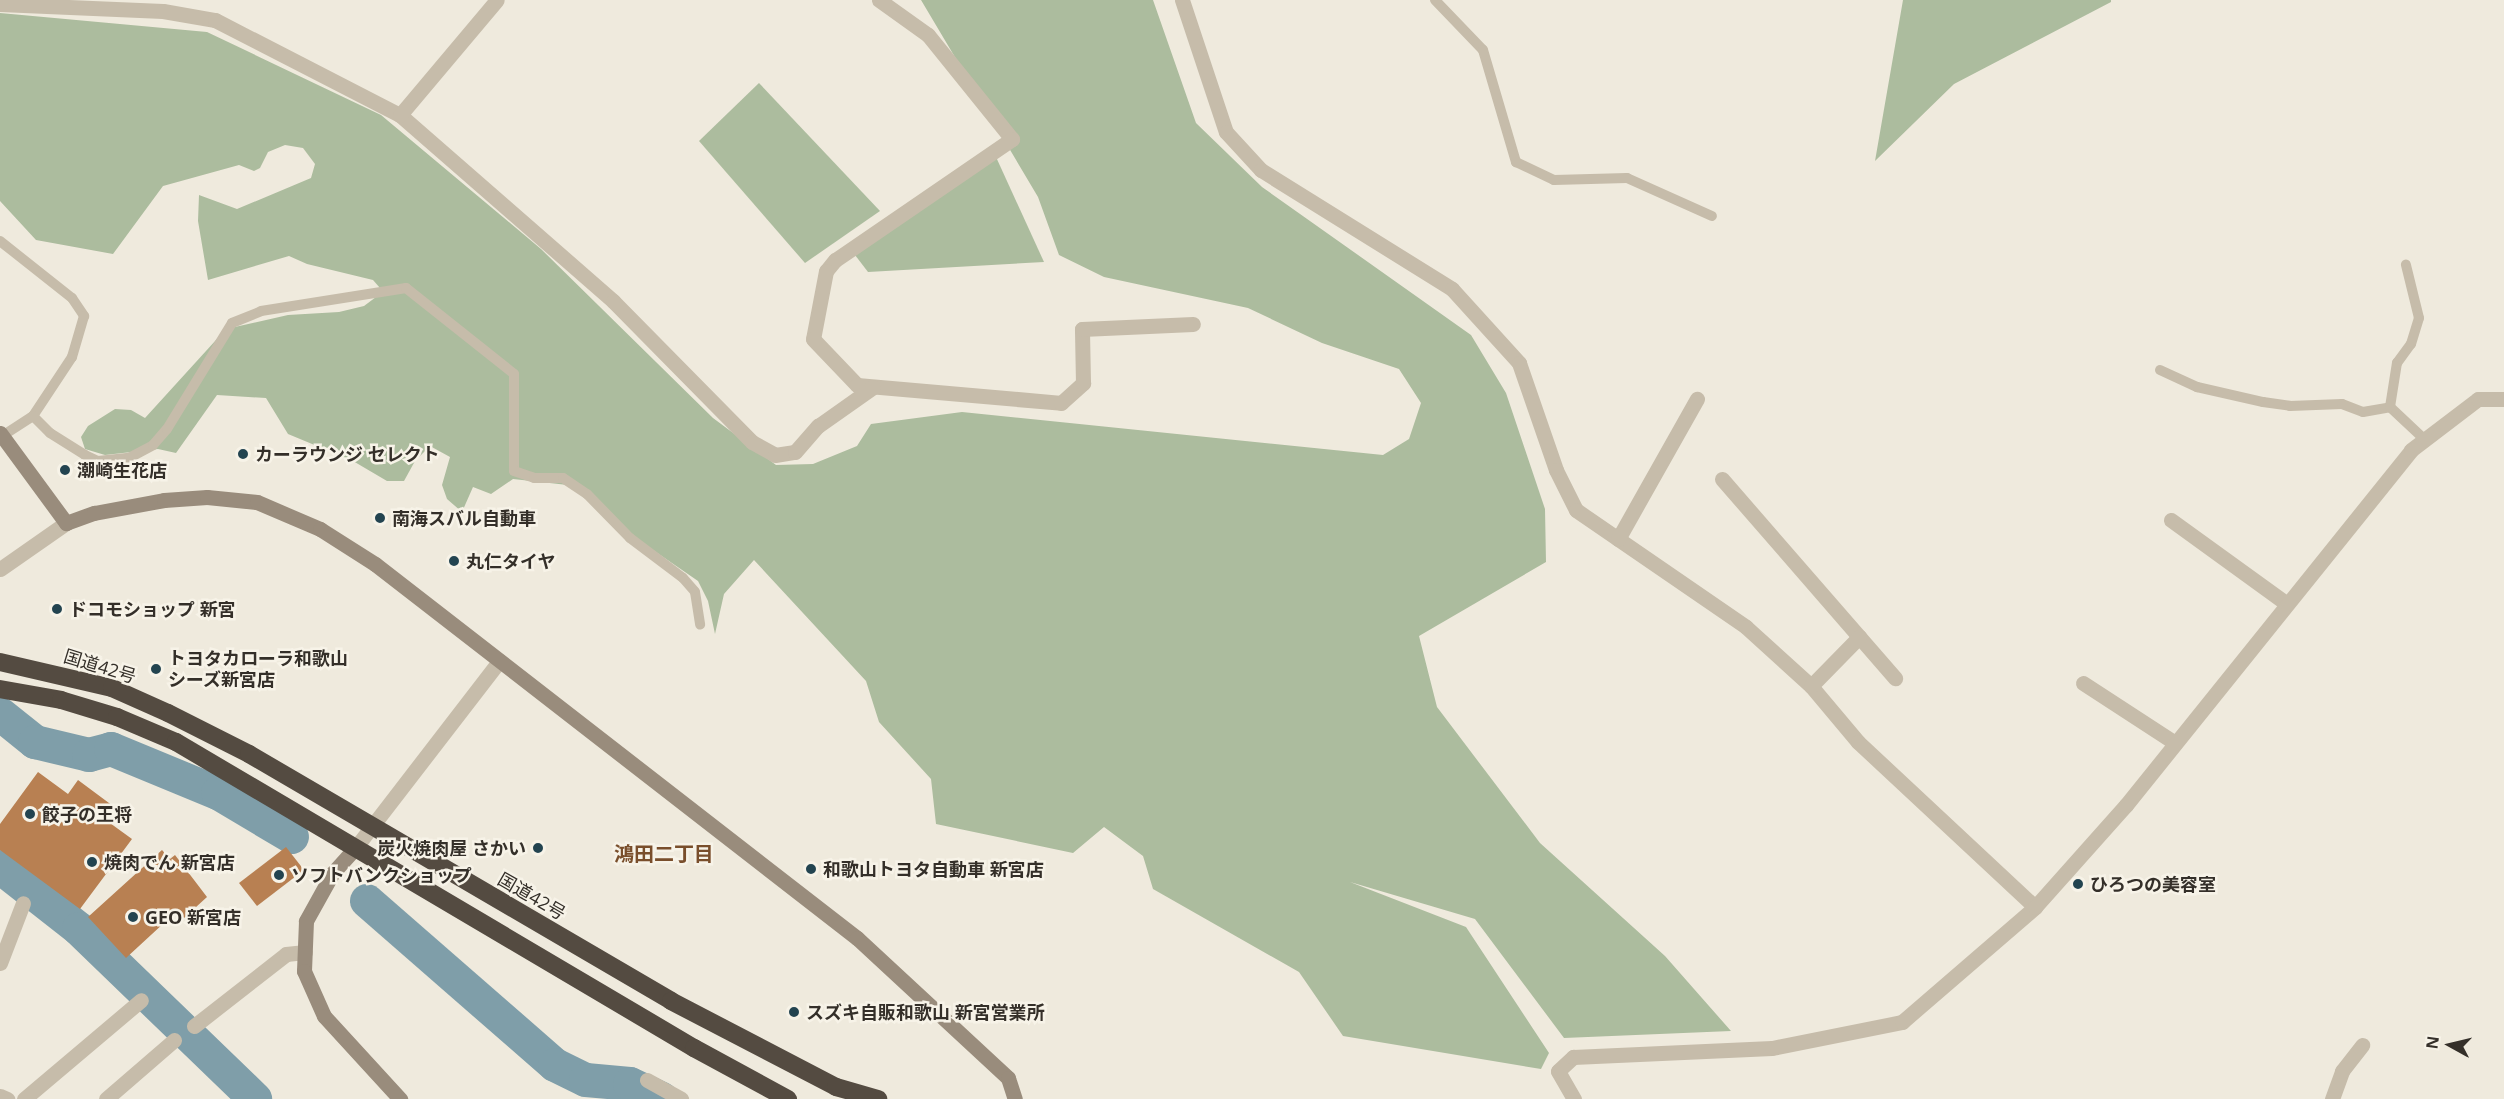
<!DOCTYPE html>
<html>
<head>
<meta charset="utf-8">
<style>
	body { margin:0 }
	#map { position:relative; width:2504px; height:1099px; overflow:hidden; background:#efeadd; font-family:"Open Sans","Noto Sans JP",sans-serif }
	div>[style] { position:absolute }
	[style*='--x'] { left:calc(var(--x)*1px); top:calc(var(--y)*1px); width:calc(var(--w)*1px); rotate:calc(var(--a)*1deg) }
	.green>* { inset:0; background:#acbc9e }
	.river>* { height:34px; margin:-17px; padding:0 17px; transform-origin:17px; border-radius:17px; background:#7f9ea9 }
	.building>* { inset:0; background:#b88052 }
	.lane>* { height:10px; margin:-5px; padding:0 5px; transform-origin:5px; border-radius:5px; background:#c6bcaa }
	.street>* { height:15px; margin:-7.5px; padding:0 7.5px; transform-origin:7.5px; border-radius:7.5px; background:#c6bcaa }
	.secondary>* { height:15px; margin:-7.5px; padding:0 7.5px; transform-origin:7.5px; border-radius:7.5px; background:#998c7c }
	.highway>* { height:18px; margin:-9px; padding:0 9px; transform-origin:9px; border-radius:9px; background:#544b41 }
	.dots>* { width:16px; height:16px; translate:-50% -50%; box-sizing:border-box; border:3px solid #f7f3e8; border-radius:50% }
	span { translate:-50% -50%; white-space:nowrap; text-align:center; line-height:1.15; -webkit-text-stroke:5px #f7f3e8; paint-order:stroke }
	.poi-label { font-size:18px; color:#342f29; font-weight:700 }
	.left { translate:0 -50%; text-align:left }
	.right { translate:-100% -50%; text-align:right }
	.street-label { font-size:18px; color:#342f29 }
	.neighbourhood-label { font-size:20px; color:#794e2b; font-weight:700 }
	.north { position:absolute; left:2420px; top:1015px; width:60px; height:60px; -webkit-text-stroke:4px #f7f3e8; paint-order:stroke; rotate:278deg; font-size:16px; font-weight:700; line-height:24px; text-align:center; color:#342f29 }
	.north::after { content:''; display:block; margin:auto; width:21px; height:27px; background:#342f29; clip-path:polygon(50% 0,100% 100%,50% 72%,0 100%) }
</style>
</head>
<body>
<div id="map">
	<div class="green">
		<i style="clip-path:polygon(921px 0,1153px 0,1196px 123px,1262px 187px,1471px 335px,1506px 393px,1545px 509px,1546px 562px,1419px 636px,1437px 707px,1540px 843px,1665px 956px,1731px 1031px,1564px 1038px,1475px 919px,1350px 882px,1466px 927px,1549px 1053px,1541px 1069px,1343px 1036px,1299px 972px,1153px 889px,1143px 856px,1104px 827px,1073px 853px,936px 824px,931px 779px,879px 722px,866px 681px,754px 560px,724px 594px,715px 634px,708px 601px,698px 581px,637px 539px,577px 486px,513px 479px,491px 494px,473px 487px,462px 512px,447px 499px,442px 485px,450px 457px,430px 446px,415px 461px,404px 481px,387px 481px,353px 461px,288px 434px,266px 398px,217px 395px,176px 453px,158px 449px,105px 455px,85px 449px,81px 437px,88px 426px,115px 409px,131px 410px,145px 418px,226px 329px,288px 315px,339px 312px,364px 306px,376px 297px,380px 288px,373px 280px,307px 264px,289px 256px,208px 280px,198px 221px,199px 195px,237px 209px,311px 178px,315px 164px,303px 148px,285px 145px,268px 152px,260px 168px,254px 171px,239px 165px,163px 186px,113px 254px,36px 240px,0 201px,0 13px,207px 32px,381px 115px,541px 249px,713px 418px,776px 465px,813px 464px,857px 446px,871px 424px,962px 412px,1383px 455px,1409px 439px,1421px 403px,1399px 369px,1322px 343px,1248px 308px,1104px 277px,1059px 255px,1038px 197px)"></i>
		<i style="clip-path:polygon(1903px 0,2111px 0,2111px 2px,1954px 84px,1875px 161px)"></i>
		<i style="clip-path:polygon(759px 83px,880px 211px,805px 263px,699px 141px)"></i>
		<i style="clip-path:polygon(996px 157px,1044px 262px,868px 272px,855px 255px)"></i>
	</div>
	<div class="river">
		<i style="--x:0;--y:714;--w:45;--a:38.7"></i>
		<i style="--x:35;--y:742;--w:56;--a:13.5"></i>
		<i style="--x:89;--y:755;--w:23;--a:-15"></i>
		<i style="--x:111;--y:749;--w:116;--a:22.4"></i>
		<i style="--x:218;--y:793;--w:86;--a:30.7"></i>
		<i style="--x:0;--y:867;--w:100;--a:38.1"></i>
		<i style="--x:79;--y:929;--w:245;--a:44"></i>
		<i style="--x:367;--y:901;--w:249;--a:41.1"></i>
		<i style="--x:555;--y:1065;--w:34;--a:26"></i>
		<i style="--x:586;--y:1080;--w:44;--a:5.2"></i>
		<i style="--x:630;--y:1084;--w:35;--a:25"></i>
	</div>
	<div class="building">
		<i style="clip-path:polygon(38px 772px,68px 794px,78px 780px,113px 806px,103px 818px,132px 839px,80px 909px,0 850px,0 824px)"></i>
		<i style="clip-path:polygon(286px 847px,304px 870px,257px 906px,239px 883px)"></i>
		<i style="clip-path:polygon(162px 850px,170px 859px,175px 855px,207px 897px,184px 918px,177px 911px,126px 958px,88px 917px)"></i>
	</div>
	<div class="lane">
		<i style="--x:1435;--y:0;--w:69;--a:46.2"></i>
		<i style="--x:1483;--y:50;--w:117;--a:73.6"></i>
		<i style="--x:1516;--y:162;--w:42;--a:25.3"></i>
		<i style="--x:1554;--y:180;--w:73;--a:-1.6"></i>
		<i style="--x:1627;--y:178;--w:93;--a:24.1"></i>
		<i style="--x:0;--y:241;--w:92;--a:38.4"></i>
		<i style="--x:72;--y:298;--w:22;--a:56"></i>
		<i style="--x:84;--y:316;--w:43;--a:106.3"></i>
		<i style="--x:72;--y:357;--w:71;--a:123.5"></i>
		<i style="--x:33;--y:416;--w:37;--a:147"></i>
		<i style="--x:2160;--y:370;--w:41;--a:24.7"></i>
		<i style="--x:2197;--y:387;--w:68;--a:12.8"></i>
		<i style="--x:2263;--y:402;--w:27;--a:8"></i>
		<i style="--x:2290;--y:406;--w:52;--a:-2.2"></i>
		<i style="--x:2342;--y:404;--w:22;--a:21"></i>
		<i style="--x:2363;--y:412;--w:27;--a:-10"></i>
		<i style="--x:2390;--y:407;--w:47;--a:43.3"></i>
		<i style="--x:2390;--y:407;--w:45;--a:-81"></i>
		<i style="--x:2397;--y:363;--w:24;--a:-54"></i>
		<i style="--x:2411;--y:344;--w:27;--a:-73"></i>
		<i style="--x:2419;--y:318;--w:55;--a:-103.8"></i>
		<i style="--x:33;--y:416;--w:24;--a:45"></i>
		<i style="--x:50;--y:433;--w:41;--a:32.2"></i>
		<i style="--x:85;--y:455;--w:14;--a:25"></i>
		<i style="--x:98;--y:461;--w:31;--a:-6"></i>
		<i style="--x:129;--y:458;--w:27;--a:-28"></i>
		<i style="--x:153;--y:445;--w:21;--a:-49"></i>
		<i style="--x:167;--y:429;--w:124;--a:-58.5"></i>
		<i style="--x:232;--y:323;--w:31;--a:-22"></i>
		<i style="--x:261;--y:311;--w:147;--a:-9"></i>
		<i style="--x:406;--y:288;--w:138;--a:38.5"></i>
		<i style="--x:514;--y:374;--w:97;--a:90"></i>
		<i style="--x:514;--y:471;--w:21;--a:19"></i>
		<i style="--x:534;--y:478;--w:29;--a:0"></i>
		<i style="--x:563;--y:478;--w:29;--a:34"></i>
		<i style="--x:587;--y:494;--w:62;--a:45.7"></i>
		<i style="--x:630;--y:538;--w:66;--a:37"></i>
		<i style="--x:683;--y:578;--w:18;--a:49"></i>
		<i style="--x:695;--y:592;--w:33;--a:81"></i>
	</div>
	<div class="street">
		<i style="--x:879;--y:0;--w:60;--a:35.5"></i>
		<i style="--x:928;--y:35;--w:134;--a:51.1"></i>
		<i style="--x:1012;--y:139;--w:214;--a:145.6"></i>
		<i style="--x:835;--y:260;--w:14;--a:129"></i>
		<i style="--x:826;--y:271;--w:69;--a:100.8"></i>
		<i style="--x:813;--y:339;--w:64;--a:46.3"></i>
		<i style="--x:857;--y:385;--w:205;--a:5"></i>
		<i style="--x:1061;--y:403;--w:30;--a:-42"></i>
		<i style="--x:1083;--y:383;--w:54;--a:-91.1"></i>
		<i style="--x:1082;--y:329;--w:111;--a:-2.6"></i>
		<i style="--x:1182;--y:0;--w:139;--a:71.6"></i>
		<i style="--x:1226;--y:132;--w:52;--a:47.4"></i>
		<i style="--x:1261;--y:170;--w:225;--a:31.9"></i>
		<i style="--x:1452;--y:289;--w:100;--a:47.8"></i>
		<i style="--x:1519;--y:363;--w:113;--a:70.9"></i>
		<i style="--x:1556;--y:470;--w:45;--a:63.4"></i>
		<i style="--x:1576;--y:510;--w:206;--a:34.5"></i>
		<i style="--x:1746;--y:627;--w:88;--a:42.2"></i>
		<i style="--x:1811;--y:686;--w:73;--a:50"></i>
		<i style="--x:1858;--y:742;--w:242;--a:43"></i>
		<i style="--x:0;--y:4;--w:163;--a:2.5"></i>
		<i style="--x:163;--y:11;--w:53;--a:9.8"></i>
		<i style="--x:215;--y:20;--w:208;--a:27.2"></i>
		<i style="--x:400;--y:115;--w:283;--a:41.1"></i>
		<i style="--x:613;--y:301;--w:198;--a:45.4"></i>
		<i style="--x:752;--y:442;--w:26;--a:29"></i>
		<i style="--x:775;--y:455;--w:20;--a:-9"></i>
		<i style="--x:795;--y:452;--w:35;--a:-49"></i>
		<i style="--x:818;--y:426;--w:67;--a:-35.3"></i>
		<i style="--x:400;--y:115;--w:150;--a:-49.9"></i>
		<i style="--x:1722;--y:479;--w:264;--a:49"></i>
		<i style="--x:2171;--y:520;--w:143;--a:35.9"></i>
		<i style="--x:1618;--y:539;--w:161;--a:-60.6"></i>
		<i style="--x:0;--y:569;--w:80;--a:-34.9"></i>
		<i style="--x:2083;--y:683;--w:110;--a:33.1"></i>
		<i style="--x:1811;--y:686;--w:69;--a:-45.6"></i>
		<i style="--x:356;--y:847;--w:235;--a:-52.4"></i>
		<i style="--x:0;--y:963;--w:64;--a:-69"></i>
		<i style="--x:194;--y:1026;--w:117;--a:-38"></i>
		<i style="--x:286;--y:954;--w:19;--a:-6"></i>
		<i style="--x:647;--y:1080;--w:39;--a:29"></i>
		<i style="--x:0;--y:1096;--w:8;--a:23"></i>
		<i style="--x:24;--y:1099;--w:153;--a:-40.2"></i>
		<i style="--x:106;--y:1099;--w:90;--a:-40.9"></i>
		<i style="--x:1574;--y:1099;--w:32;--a:-120"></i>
		<i style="--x:1558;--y:1071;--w:21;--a:-43"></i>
		<i style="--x:1573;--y:1057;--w:199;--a:-2.6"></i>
		<i style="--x:1772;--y:1048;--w:133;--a:-11.3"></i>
		<i style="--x:1902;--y:1022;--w:176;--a:-40.8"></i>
		<i style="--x:2035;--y:907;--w:137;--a:-48.3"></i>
		<i style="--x:2126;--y:805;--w:455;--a:-51.2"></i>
		<i style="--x:2411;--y:450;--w:84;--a:-37.3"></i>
		<i style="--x:2478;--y:399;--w:26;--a:0"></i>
		<i style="--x:2332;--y:1099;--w:30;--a:-70"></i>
		<i style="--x:2342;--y:1071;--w:33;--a:-52"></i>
	</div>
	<div class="secondary">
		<i style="--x:0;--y:433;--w:112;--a:53.7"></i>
		<i style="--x:66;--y:523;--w:30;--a:-20"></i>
		<i style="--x:94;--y:513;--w:71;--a:-10.5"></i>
		<i style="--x:164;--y:500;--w:43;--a:-4"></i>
		<i style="--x:207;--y:497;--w:50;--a:5.7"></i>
		<i style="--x:257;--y:502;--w:69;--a:23.2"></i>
		<i style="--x:320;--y:529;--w:65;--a:32.5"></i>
		<i style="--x:375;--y:564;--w:610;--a:37.81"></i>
		<i style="--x:857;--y:938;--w:206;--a:42.8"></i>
		<i style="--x:1008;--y:1078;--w:22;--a:72"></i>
		<i style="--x:356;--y:847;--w:36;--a:132"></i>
		<i style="--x:332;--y:874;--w:54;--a:119"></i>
		<i style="--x:306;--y:921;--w:50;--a:92.3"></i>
		<i style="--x:304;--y:971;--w:49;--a:66"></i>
		<i style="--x:324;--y:1016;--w:113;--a:47.5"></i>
	</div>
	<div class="highway">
		<i style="--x:0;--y:662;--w:115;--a:13.1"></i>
		<i style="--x:112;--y:688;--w:61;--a:24.1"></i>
		<i style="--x:168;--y:713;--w:91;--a:26.8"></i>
		<i style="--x:249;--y:754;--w:489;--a:30.3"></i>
		<i style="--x:671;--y:1001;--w:186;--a:27.5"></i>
		<i style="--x:836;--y:1087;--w:44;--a:15.9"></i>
		<i style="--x:0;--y:689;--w:62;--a:10.2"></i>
		<i style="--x:61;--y:700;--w:59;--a:16.9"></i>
		<i style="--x:117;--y:717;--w:64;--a:23"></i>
		<i style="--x:176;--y:742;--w:602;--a:30.57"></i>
		<i style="--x:694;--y:1048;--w:107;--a:28.5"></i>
	</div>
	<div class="dots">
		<i style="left:243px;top:454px;background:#234450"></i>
		<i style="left:65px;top:470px;background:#234450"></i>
		<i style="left:380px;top:518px;background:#234450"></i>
		<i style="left:454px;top:561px;background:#234450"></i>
		<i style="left:57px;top:609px;background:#234450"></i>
		<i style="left:156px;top:669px;background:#234450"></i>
		<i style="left:30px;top:814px;background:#234450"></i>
		<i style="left:538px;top:848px;background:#234450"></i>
		<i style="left:92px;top:862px;background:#234450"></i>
		<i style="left:811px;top:869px;background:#234450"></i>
		<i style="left:279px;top:875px;background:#234450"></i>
		<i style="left:2078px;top:884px;background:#234450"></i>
		<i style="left:133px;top:917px;background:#234450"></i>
		<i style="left:794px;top:1012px;background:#234450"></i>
	</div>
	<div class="poi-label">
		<span class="left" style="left:255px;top:454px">カーラウンジ セレクト</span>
		<span class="left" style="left:77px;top:470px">潮崎生花店</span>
		<span class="left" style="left:392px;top:518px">南海スバル自動車</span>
		<span class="left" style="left:466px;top:561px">丸仁タイヤ</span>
		<span class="left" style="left:69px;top:609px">ドコモショップ 新宮</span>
		<span class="left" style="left:168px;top:669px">トヨタカローラ和歌山<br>シーズ新宮店</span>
		<span class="left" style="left:42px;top:814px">餃子の王将</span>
		<span class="right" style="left:526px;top:848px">炭火焼肉屋 さかい</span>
		<span class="left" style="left:104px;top:862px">焼肉でん 新宮店</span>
		<span class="left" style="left:823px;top:869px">和歌山トヨタ自動車 新宮店</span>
		<span class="left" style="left:291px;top:875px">ソフトバンクショップ</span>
		<span class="left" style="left:2090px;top:884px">ひろつの美容室</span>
		<span class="left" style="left:145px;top:917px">GEO 新宮店</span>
		<span class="left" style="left:806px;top:1012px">スズキ自販和歌山 新宮営業所</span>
	</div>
	<div class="street-label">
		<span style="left:100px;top:666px;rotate:17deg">国道42号</span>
		<span style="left:532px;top:896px;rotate:30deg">国道42号</span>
	</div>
	<div class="neighbourhood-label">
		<span style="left:664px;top:853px">鴻田二丁目</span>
	</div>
	<div class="north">N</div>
</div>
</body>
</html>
